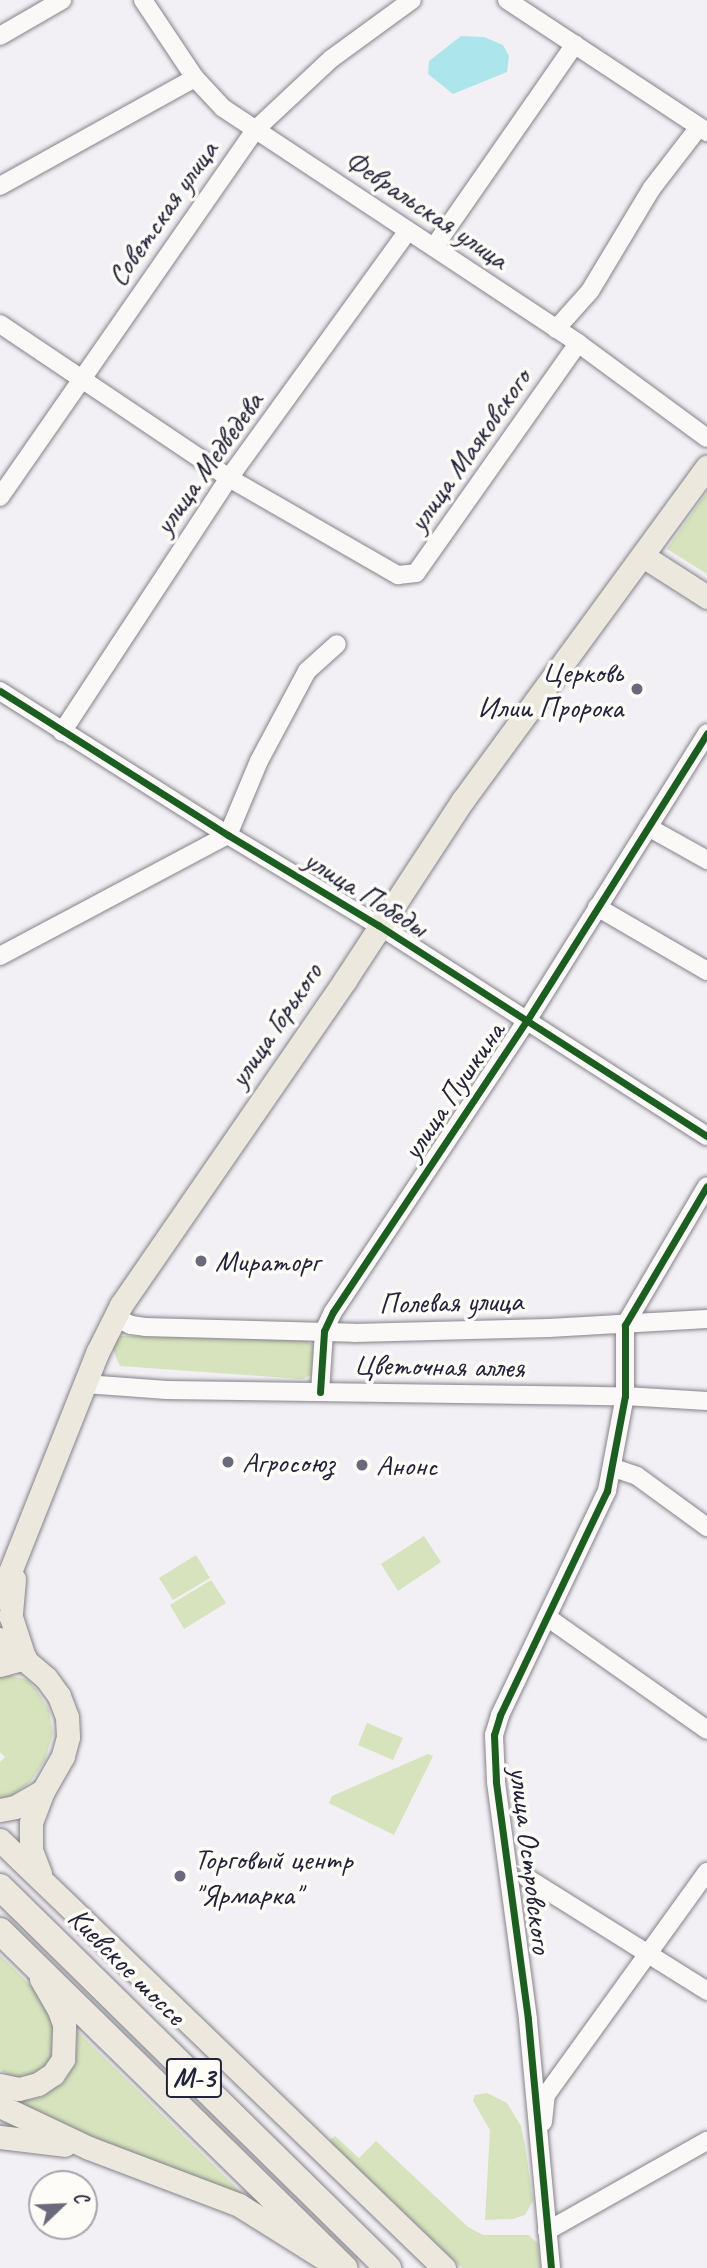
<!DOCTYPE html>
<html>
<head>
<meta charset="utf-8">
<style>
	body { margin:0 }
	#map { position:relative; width:707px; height:2268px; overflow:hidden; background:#f2f0f5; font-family:Caveat,sans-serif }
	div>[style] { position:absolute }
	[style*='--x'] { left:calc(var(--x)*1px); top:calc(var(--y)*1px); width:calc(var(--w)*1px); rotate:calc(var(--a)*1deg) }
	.green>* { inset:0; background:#d6e3bc }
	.water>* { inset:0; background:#ade5ed }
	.roads { filter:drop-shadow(0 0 2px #84838a) drop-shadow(0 0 2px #84838a) }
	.minor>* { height:18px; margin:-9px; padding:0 9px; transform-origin:9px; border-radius:9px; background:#faf9f8 }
	.major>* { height:23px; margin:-11.5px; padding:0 11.5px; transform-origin:11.5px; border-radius:11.5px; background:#ede8dd }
	.highway>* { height:26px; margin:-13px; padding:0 13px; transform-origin:13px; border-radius:13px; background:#ede8dd }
	.cycleway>* { height:7px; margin:-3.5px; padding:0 3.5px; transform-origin:3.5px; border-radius:3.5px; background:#1b5e20 }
	.dots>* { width:19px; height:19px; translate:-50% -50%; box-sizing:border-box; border:4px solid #fdfcf7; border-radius:50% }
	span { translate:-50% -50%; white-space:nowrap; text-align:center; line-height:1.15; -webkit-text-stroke:7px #fdfcf7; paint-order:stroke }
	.shield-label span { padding:2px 5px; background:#fdfcf7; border:2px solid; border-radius:5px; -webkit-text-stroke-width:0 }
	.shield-label { font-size:28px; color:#22223b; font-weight:700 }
	.street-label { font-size:30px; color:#22223b }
	.poi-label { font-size:30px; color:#22223b }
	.right { translate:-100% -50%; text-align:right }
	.left { translate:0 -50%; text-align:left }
	.north { position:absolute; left:28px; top:2170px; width:70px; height:70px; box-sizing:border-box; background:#fdfcf7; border:2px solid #a5a5ac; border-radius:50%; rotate:67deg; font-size:19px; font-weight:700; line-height:28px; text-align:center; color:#22223b }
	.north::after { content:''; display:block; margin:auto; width:24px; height:32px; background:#6b6a7c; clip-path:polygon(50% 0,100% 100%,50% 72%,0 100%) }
</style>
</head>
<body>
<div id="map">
	<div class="green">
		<i style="clip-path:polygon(707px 492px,707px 574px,667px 549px)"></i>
		<i style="clip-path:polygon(121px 1336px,301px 1338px,313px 1345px,315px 1360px,312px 1375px,302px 1379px,120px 1366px,113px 1350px,114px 1341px)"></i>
		<i style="clip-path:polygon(424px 1536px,441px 1562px,398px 1591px,381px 1564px)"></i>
		<i style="clip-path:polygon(196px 1555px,210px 1578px,173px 1600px,159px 1578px)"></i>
		<i style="clip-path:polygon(211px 1580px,226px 1603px,184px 1629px,170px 1605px)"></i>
		<i style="clip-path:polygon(4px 1674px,28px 1680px,36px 1689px,49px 1710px,53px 1734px,45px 1760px,31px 1781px,12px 1796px,3px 1798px,0 1798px,0 1762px,5px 1757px,0 1752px,0 1675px)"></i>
		<i style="clip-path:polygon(367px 1723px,403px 1738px,393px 1760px,358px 1745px)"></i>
		<i style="clip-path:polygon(428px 1754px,433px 1756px,394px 1835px,329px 1803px,332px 1796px)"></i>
		<i style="clip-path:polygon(0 1955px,44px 1999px,52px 2013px,59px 2050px,38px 2075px,13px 2079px,0 2069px)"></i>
		<i style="clip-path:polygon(77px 2031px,250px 2201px,133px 2156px,13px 2103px,42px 2097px,64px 2082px,76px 2060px)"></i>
		<i style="clip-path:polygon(487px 2093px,507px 2103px,521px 2126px,525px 2145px,533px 2201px,525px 2215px,513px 2219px,485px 2220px,490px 2130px,473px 2101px,475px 2095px)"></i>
		<i style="clip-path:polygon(335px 2136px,359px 2158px,376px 2141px,468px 2227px,483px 2235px,529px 2235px,538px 2244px,540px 2268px,462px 2268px,329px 2141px)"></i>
	</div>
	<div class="water">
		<i style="clip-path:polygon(461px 36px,484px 37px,503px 45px,509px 56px,507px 72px,453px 94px,428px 74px,429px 61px)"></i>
	</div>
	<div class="roads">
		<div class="minor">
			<i style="--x:143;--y:0;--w:94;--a:56.3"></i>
			<i style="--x:195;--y:78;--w:41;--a:47"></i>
			<i style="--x:223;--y:108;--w:426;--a:33.5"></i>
			<i style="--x:578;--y:343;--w:160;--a:36.4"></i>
			<i style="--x:507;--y:0;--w:240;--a:33.4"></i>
			<i style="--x:0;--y:36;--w:72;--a:-30.1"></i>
			<i style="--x:0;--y:186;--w:223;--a:-29"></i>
			<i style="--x:434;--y:247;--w:247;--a:-55.2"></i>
			<i style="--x:0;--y:324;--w:276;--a:33.9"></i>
			<i style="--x:229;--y:478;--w:195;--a:29.9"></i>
			<i style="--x:398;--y:575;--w:18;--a:-6"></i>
			<i style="--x:416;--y:573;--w:281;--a:-54.8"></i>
			<i style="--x:556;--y:329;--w:51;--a:-48.2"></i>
			<i style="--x:590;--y:291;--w:120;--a:-59"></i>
			<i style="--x:652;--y:188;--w:77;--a:-52.4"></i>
			<i style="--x:0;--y:497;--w:446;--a:-55.2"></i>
			<i style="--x:254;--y:131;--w:105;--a:-43.1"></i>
			<i style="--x:331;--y:59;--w:100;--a:-36.1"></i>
			<i style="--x:0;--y:691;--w:270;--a:32.3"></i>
			<i style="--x:228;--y:835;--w:175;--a:31"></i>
			<i style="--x:378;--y:925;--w:391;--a:32.7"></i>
			<i style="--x:62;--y:732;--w:304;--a:-56.7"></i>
			<i style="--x:229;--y:478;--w:305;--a:-54.1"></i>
			<i style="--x:648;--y:827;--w:68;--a:29.2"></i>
			<i style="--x:597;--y:907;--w:127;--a:30.2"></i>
			<i style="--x:0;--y:956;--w:258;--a:-28"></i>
			<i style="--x:228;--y:835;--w:80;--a:-67.3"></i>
			<i style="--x:259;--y:761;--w:102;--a:-61.9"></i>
			<i style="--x:307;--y:671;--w:40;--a:-42"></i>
			<i style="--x:114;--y:1317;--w:19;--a:25"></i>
			<i style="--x:131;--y:1325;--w:14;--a:8"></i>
			<i style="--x:145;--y:1327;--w:209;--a:1.6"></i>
			<i style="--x:354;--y:1333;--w:195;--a:-1.5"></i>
			<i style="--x:549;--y:1328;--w:158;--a:-3.3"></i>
			<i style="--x:85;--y:1384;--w:82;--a:4.2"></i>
			<i style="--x:167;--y:1390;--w:458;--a:0.8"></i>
			<i style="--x:625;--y:1396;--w:82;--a:3.5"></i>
			<i style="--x:320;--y:1392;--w:61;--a:-86.2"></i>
			<i style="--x:324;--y:1331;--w:21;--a:-65"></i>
			<i style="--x:333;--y:1312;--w:348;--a:-56.4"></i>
			<i style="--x:526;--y:1022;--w:341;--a:-57.9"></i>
			<i style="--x:614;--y:1468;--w:24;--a:19"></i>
			<i style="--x:637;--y:1476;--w:87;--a:36.1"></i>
			<i style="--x:547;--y:1617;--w:196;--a:35.2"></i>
			<i style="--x:527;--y:1878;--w:213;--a:32.1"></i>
			<i style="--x:543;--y:2122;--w:27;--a:-84"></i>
			<i style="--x:546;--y:2095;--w:275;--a:-54.2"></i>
			<i style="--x:547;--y:2231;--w:184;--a:-29.4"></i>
			<i style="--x:551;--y:2268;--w:250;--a:-95.3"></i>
			<i style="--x:528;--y:2019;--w:240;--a:-97.7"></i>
			<i style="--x:496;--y:1781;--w:46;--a:-92.5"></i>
			<i style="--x:494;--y:1735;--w:21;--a:-73"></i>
			<i style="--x:500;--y:1715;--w:248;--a:-64.5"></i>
			<i style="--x:607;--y:1491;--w:97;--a:-79.3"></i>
			<i style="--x:625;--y:1396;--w:71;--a:-90"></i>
			<i style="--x:625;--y:1325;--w:161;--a:-59.5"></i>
		</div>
		<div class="major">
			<i style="--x:643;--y:556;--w:76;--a:32.6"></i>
			<i style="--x:14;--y:1579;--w:38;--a:95"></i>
			<i style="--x:11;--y:1617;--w:42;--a:72"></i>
			<i style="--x:0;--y:1597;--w:265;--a:-68.3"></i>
			<i style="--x:98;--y:1351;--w:51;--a:-63.4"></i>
			<i style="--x:121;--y:1305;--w:395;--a:-55.4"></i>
			<i style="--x:345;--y:980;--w:215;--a:-56.8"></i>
			<i style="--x:463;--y:800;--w:413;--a:-53.8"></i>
			<i style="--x:0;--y:1639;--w:60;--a:40.3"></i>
			<i style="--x:46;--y:1678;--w:22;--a:54"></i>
			<i style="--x:59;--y:1696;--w:22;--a:69"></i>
			<i style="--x:67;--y:1717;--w:20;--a:87"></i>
			<i style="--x:68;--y:1737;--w:20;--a:105"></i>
			<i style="--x:63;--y:1756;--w:40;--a:119.7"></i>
			<i style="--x:43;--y:1791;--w:33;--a:111"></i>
			<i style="--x:31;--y:1822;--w:28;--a:90"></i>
			<i style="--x:31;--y:1850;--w:25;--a:69"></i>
			<i style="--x:0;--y:1665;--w:26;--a:-16"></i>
			<i style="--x:0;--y:1810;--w:15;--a:-11"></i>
			<i style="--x:15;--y:1807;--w:32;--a:-30"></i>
			<i style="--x:0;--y:1840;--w:617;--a:43.95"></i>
			<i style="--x:0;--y:2085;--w:19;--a:12"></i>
			<i style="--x:19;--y:2089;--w:20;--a:-15"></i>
			<i style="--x:38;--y:2084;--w:18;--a:-34"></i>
			<i style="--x:53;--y:2074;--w:18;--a:-56"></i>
			<i style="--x:63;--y:2059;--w:35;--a:-88"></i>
			<i style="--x:64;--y:2024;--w:15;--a:-110"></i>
			<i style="--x:59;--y:2010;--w:36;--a:-120"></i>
			<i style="--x:0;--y:2106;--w:98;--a:25.3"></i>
			<i style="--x:89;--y:2148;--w:160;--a:20.8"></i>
			<i style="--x:239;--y:2205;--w:98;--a:32.1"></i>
			<i style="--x:0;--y:2137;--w:65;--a:7"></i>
		</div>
		<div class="highway">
			<i style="--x:0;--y:1887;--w:544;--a:44.48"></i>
			<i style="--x:0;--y:1931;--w:482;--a:44.4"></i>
		</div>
	</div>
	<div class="cycleway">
		<i style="--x:0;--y:691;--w:270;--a:32.3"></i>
		<i style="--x:228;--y:835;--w:175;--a:31"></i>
		<i style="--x:378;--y:925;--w:391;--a:32.7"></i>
		<i style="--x:320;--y:1392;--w:61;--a:-86.2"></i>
		<i style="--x:324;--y:1331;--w:21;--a:-65"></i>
		<i style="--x:333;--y:1312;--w:348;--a:-56.4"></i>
		<i style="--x:526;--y:1022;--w:341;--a:-57.9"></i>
		<i style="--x:551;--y:2268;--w:250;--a:-95.3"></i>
		<i style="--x:528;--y:2019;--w:240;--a:-97.7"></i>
		<i style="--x:496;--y:1781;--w:46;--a:-92.5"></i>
		<i style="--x:494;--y:1735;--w:21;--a:-73"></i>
		<i style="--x:500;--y:1715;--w:248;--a:-64.5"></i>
		<i style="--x:607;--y:1491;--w:97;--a:-79.3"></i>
		<i style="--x:625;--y:1396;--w:71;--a:-90"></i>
		<i style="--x:625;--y:1325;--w:161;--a:-59.5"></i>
	</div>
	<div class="dots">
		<i style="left:637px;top:689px;background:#6b6a7c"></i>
		<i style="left:201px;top:1261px;background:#6b6a7c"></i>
		<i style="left:228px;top:1462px;background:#6b6a7c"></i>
		<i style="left:362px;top:1465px;background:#6b6a7c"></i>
		<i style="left:180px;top:1876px;background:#6b6a7c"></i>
	</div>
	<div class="shield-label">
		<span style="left:194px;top:2078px">М-3</span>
	</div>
	<div class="street-label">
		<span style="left:427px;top:209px;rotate:34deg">Февральская улица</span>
		<span style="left:162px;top:213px;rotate:-55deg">Советская улица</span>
		<span style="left:469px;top:450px;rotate:-55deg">улица Маяковского</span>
		<span style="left:208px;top:463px;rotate:-55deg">улица Медведева</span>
		<span style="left:366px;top:893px;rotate:32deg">улица Победы</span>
		<span style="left:275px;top:1025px;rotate:-56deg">улица Горького</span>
		<span style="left:453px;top:1091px;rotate:-56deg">улица Пушкина</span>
		<span style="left:451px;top:1302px;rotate:-1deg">Полевая улица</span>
		<span style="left:439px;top:1366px;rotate:1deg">Цветочная аллея</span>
		<span style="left:531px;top:1860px;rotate:83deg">улица Островского</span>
		<span style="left:127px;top:1966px;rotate:45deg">Киевское шоссе</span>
	</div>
	<div class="poi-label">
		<span class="right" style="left:623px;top:689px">Церковь<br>Илии Пророка</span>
		<span class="left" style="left:215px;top:1261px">Мираторг</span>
		<span class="left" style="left:242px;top:1462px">Агросоюз</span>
		<span class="left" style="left:376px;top:1465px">Анонс</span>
		<span class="left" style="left:194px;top:1876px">Торговый центр<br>"Ярмарка"</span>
	</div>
	<div class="north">С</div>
</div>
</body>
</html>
